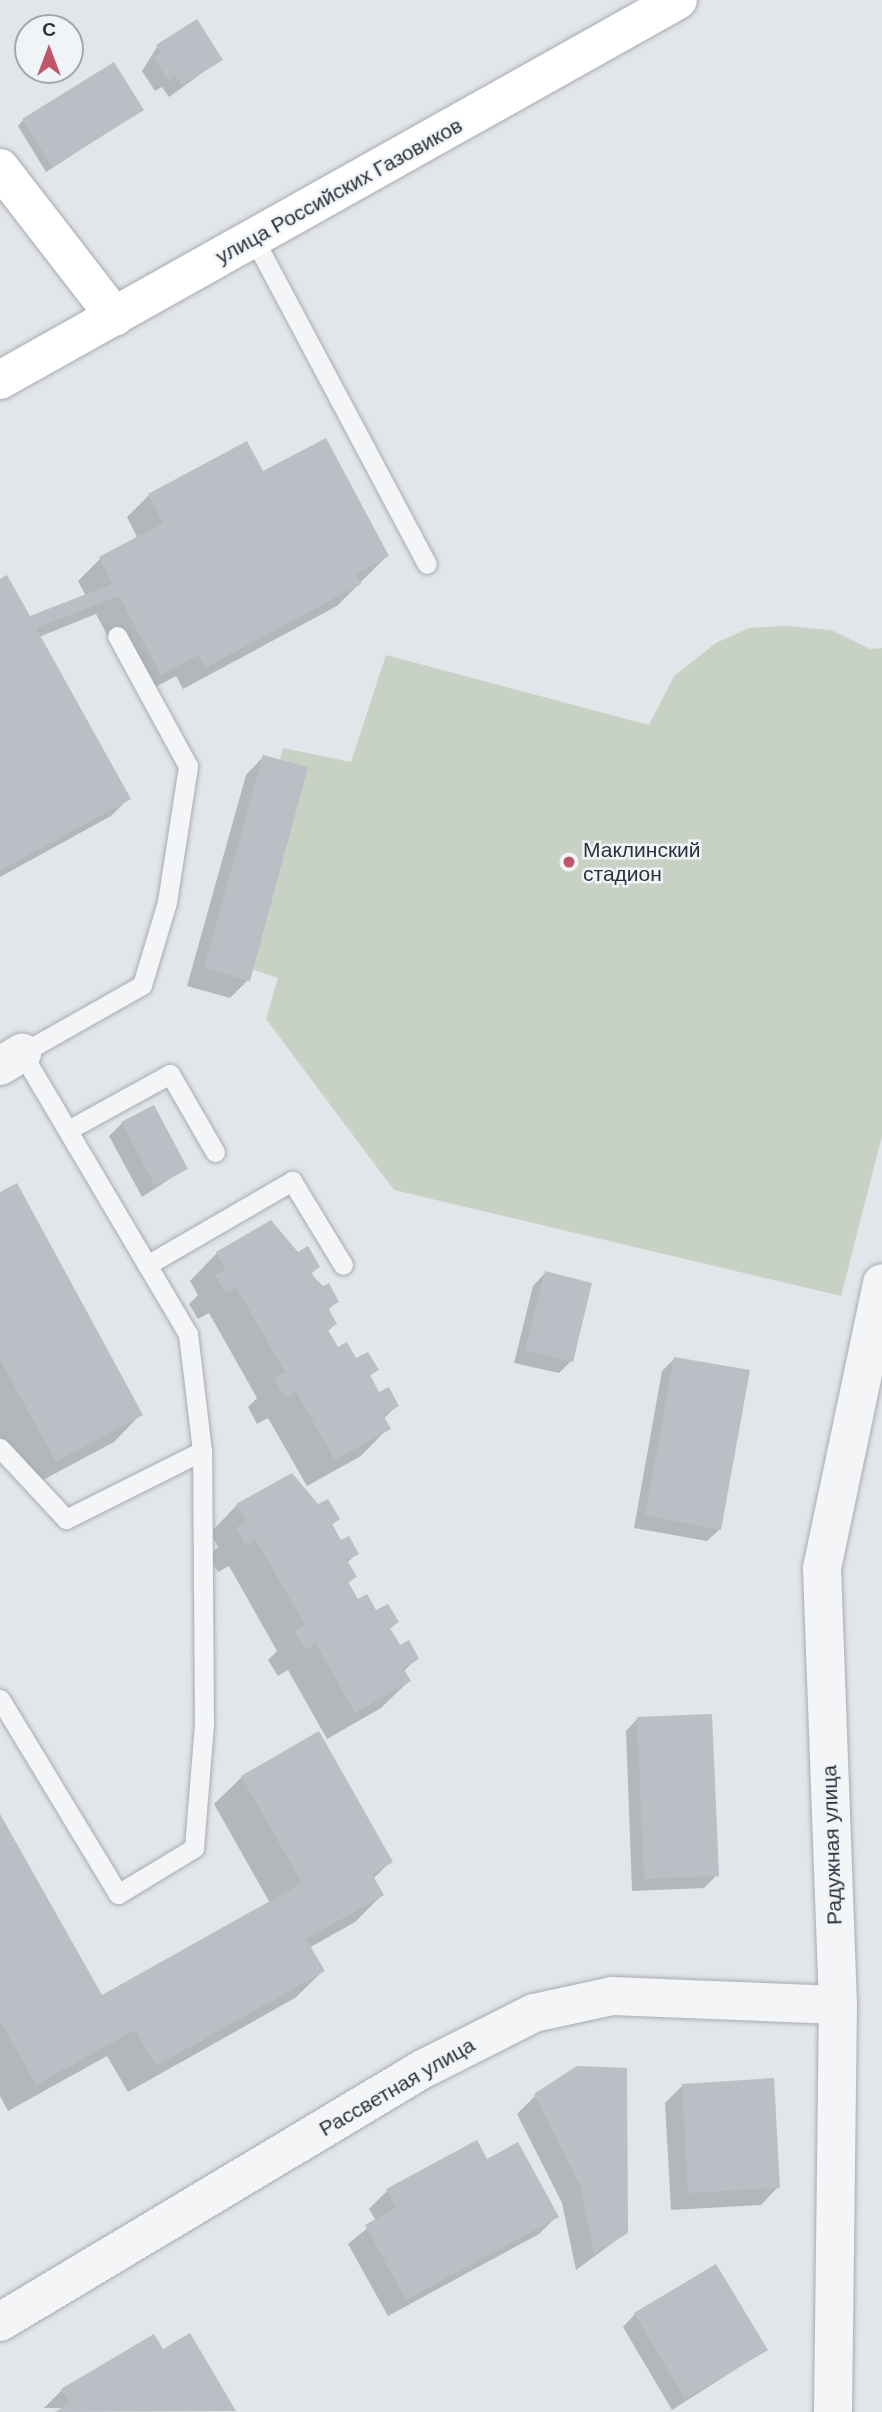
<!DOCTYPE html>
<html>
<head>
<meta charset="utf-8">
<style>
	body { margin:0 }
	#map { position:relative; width:882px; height:2412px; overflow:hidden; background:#e2e5e9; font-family:"DM Sans",sans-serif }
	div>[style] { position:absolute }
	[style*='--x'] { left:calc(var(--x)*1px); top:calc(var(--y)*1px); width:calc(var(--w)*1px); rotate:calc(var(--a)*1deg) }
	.green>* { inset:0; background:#c8d2c4 }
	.shadow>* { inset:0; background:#0003 }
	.building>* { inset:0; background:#babec5 }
	.roads { filter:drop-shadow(0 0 2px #a8acb3) drop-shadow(0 0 2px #a8acb3) }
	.lane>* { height:19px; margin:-9.5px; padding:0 9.5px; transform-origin:9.5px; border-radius:9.5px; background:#f4f5f7 }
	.street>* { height:38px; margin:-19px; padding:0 19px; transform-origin:19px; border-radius:19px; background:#f4f5f7 }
	.secondary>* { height:38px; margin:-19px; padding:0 19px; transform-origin:19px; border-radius:19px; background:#fff }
	.dots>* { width:19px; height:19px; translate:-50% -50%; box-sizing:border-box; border:4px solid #f1f4f6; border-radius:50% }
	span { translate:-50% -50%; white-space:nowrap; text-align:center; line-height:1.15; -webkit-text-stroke:5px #f1f4f6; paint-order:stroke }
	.street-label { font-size:21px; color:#2c333f }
	.poi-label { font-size:21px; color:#2c333f }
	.left { translate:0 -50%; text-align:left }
	.north { position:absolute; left:14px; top:14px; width:70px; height:70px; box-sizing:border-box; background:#f1f4f6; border:2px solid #a2a7ad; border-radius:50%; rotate:0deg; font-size:19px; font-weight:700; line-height:28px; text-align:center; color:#2c333f }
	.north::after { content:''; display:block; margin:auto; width:24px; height:32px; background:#bf566a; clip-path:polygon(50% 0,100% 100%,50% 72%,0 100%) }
</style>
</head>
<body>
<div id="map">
	<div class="green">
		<i style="clip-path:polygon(786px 626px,831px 630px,870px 649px,882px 648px,882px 1136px,841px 1296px,394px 1190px,266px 1019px,278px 978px,231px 962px,283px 748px,351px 762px,386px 655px,649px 725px,674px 676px,716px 643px,749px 628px)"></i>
	</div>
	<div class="shadow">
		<i style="clip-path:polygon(157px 47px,220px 60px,169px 97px,162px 87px,155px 91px,142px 71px)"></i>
		<i style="clip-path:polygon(142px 110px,46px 172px,18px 126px,23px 120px)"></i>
		<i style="clip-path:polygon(262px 474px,387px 556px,337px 606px,183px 689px,176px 676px,139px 696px,96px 614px,39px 637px,129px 798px,111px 816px,0 877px,0 581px,29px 618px,86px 596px,78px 581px,100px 559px,138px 539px,127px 517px,149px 495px)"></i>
		<i style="clip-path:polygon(263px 757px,248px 980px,230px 998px,187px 986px,246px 775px)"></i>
		<i style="clip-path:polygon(122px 1123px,185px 1169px,142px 1197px,109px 1136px)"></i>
		<i style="clip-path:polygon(0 1194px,141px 1414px,114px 1442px,28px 1488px,0 1437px)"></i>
		<i style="clip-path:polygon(217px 1253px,298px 1254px,318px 1267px,311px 1274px,337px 1301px,327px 1311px,335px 1324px,327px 1332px,337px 1349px,376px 1370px,369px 1377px,379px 1395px,397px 1406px,383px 1419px,388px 1428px,361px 1456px,307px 1486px,268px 1418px,257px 1424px,248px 1407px,257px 1398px,209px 1313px,198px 1319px,189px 1304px,198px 1295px,190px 1281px)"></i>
		<i style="clip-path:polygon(545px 1273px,571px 1361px,559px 1373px,514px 1363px,533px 1286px)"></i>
		<i style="clip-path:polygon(674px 1359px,720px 1529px,707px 1541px,634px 1528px,662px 1371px)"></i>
		<i style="clip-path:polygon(237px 1505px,318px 1506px,338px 1519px,331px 1526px,340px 1543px,357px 1553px,347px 1563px,355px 1577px,347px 1584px,357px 1601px,397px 1622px,389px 1630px,399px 1648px,417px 1658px,403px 1672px,409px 1681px,381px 1708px,327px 1739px,288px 1670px,278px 1676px,268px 1660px,277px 1651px,229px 1566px,218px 1572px,209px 1556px,218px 1547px,210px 1533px)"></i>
		<i style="clip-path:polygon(638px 1718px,717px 1875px,704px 1888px,632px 1891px,626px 1731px)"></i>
		<i style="clip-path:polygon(242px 1777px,391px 1861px,373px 1879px,382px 1895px,355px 1922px,309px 1948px,323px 1971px,295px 1998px,128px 2092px,107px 2056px,8px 2111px,0 2096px,0 1817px,102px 1998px,270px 1903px,214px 1804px)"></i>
		<i style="clip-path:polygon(683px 2085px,778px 2187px,761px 2205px,671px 2210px,665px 2103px)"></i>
		<i style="clip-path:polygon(535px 2096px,626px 2233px,576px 2270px,562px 2203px,517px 2114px)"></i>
		<i style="clip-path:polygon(487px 2161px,557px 2216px,539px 2234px,388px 2316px,348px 2244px,376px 2221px,369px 2209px,387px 2191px)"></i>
		<i style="clip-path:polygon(635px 2314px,766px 2350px,672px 2410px,623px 2327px)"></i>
		<i style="clip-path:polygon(162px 2352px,234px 2410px,44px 2408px,62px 2390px)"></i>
	</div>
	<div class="building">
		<i style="clip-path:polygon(197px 19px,223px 60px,182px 85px,175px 75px,168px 80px,153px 57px,161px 53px,156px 45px)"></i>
		<i style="clip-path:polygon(114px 62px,144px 110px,52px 167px,22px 119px)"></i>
		<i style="clip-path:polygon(326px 438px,389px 556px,356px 574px,361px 584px,205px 668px,199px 655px,161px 675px,119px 596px,36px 628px,131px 799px,0 871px,0 579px,7px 575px,30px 616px,112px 584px,99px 557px,163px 523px,148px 494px,247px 441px,263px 471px)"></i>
		<i style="clip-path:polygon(263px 755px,308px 767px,250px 981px,204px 968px)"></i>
		<i style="clip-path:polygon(154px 1105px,188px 1169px,155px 1186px,121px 1122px)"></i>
		<i style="clip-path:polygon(17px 1183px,143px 1415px,56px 1462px,0 1360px,0 1192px)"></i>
		<i style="clip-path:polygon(271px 1220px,298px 1252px,308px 1246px,320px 1267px,311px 1272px,321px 1287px,329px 1283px,339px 1302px,328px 1308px,337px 1324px,328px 1330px,338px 1347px,347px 1342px,356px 1358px,368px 1352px,379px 1370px,370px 1375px,379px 1392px,389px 1387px,399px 1406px,383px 1415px,391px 1429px,335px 1460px,296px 1392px,285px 1398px,274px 1378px,285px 1372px,236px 1287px,226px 1293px,215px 1275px,226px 1269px,216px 1252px)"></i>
		<i style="clip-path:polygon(545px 1271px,592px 1283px,573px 1362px,525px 1350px)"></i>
		<i style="clip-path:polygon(674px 1357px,750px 1370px,721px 1530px,645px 1515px)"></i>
		<i style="clip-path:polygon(292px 1473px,318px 1504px,328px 1499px,340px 1519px,332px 1524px,341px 1540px,349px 1536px,359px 1554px,347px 1560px,357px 1577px,348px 1582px,358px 1599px,367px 1594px,376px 1610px,388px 1604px,399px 1622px,390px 1628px,400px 1645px,409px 1640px,419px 1659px,403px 1668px,411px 1681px,355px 1713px,316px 1644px,306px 1650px,294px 1631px,305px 1625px,256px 1540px,246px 1546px,236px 1528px,246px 1521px,236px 1504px)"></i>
		<i style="clip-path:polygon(712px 1714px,719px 1876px,644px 1879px,637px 1717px)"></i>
		<i style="clip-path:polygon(319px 1731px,393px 1862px,372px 1874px,384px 1895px,306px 1939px,325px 1971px,156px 2066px,135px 2030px,36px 2085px,0 2021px,0 1814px,102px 1995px,302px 1883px,241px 1776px)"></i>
		<i style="clip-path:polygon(577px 2066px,627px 2068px,628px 2233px,594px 2254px,580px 2185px,534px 2094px)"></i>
		<i style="clip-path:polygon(774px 2078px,780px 2188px,688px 2193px,682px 2084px)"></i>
		<i style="clip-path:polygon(477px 2140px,487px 2159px,518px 2142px,559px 2217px,406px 2300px,365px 2225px,396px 2208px,386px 2189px)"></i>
		<i style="clip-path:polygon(716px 2264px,768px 2350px,685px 2399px,634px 2313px)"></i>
		<i style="clip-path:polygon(190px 2333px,236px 2411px,55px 2412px,70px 2403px,61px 2389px,154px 2334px,163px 2349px)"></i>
	</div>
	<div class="roads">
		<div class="lane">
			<i style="--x:254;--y:239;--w:368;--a:62"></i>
			<i style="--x:68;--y:1130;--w:116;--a:-28.8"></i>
			<i style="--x:170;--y:1074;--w:90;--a:60"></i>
			<i style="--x:147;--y:1265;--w:168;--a:-30.1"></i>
			<i style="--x:292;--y:1181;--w:98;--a:58.7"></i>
			<i style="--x:0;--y:1448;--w:97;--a:47.1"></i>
			<i style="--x:66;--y:1519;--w:152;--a:-26.6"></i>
			<i style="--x:0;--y:1699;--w:228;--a:58.8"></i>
			<i style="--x:118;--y:1894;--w:89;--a:-31.2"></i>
			<i style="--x:194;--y:1848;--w:125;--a:-85.4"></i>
			<i style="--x:204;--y:1723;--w:272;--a:-90.4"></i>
			<i style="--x:202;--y:1451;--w:118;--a:-96.8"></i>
			<i style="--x:188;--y:1334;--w:326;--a:-120.6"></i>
			<i style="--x:22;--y:1053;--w:138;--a:-29.5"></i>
			<i style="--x:142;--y:985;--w:87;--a:-73.2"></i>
			<i style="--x:167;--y:902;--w:138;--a:-81.2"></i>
			<i style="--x:188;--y:766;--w:148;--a:-118.6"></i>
		</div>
		<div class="street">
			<i style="--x:0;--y:1066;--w:26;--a:-31"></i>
			<i style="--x:0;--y:2322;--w:495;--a:-30.9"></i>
			<i style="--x:425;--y:2068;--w:122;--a:-26.8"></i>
			<i style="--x:534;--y:2013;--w:80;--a:-12.3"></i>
			<i style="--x:612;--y:1996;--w:226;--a:2.3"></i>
			<i style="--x:833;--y:2412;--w:407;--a:-89.3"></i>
			<i style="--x:838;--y:2005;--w:437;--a:-92.1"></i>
			<i style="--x:822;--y:1568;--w:291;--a:-78.1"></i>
		</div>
		<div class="secondary">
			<i style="--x:0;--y:168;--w:188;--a:52.3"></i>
			<i style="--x:0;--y:380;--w:777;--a:-29.27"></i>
		</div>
	</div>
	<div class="dots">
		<i style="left:569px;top:862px;background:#bf566a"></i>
	</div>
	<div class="street-label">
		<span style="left:339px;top:191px;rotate:-29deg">улица Российских Газовиков</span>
		<span style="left:832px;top:1845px;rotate:-92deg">Радужная улица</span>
		<span style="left:397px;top:2087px;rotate:-30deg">Рассветная улица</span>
	</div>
	<div class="poi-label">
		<span class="left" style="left:583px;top:862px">Маклинский<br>стадион</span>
	</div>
	<div class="north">С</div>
</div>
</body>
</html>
